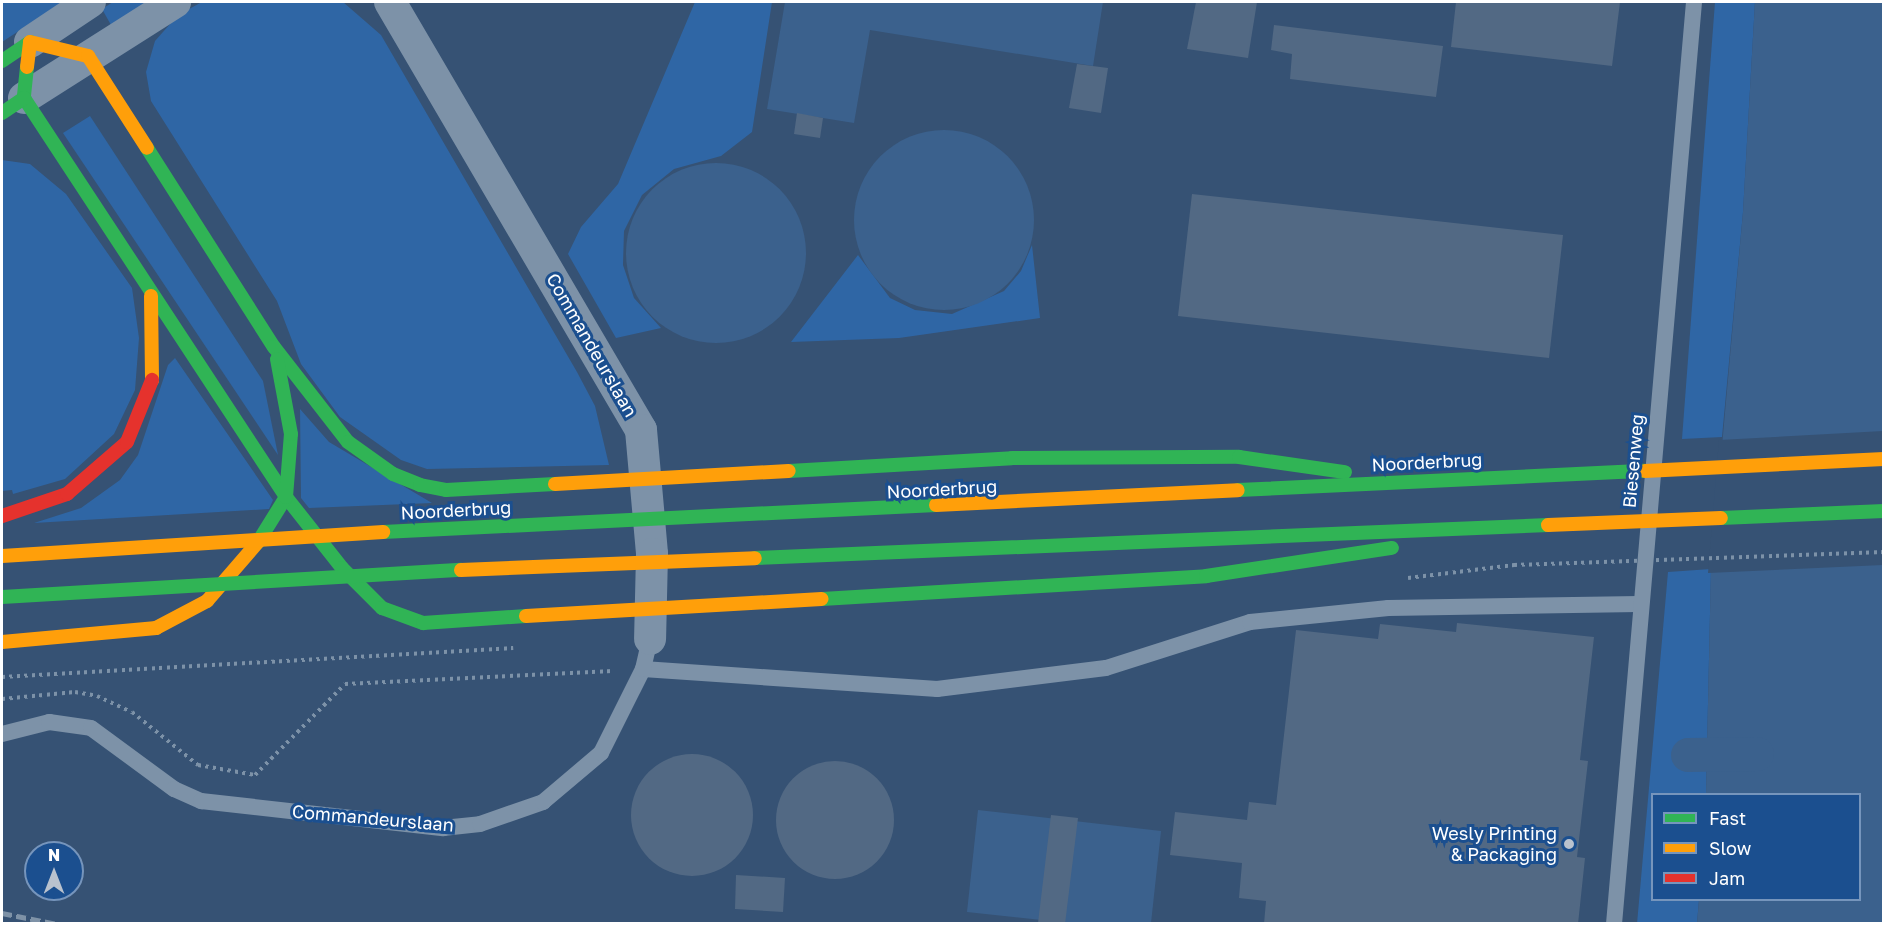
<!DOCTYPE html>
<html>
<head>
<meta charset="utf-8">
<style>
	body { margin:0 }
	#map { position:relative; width:1885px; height:925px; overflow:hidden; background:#365274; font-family:"Golos Text",sans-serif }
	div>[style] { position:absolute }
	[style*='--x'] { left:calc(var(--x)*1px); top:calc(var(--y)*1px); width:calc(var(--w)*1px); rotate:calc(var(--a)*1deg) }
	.green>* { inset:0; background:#2f66a5 }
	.water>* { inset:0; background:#3b618d }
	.round { border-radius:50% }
	.pier>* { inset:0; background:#365274 }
	.canal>* { height:34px; margin:-17px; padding:0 17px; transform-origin:17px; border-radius:17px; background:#3b618d }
	.building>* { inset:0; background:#526984 }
	.path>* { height:4px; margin-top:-2px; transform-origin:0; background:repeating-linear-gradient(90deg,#7d92a8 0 3px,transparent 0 7.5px) }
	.lane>* { height:16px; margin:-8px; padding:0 8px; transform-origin:8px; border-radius:8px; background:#7d92a8 }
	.street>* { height:32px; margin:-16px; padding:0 16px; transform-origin:16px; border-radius:16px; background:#7d92a8 }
	.fast>* { height:14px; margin:-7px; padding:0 7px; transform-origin:7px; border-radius:7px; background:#30b455 }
	.slow>* { height:14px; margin:-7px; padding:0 7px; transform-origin:7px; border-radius:7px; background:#ff9f0a }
	.jam>* { height:14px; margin:-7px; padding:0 7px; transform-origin:7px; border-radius:7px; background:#e5322d }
	.rail>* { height:4.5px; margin-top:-2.25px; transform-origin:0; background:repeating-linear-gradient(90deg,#7e92a7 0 10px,transparent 0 14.5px) }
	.path-bridge>* { height:4px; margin-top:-2px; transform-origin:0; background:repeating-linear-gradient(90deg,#7d92a8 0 3px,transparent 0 7.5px) }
	.fast-bridge>* { height:14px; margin:-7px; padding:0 7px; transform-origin:7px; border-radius:7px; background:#30b455 }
	.slow-bridge>* { height:14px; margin:-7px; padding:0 7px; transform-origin:7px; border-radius:7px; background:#ff9f0a }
	.dots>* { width:16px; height:16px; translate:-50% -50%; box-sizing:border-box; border:3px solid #1b4f8f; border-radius:50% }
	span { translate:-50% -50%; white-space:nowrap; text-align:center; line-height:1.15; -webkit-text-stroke:6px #1b4f8f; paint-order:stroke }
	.street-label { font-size:18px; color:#fff }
	.poi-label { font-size:18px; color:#fff }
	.right { translate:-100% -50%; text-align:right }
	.frame { position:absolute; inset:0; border:3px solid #fff; pointer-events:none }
	.legend { position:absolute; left:1651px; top:793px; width:210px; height:108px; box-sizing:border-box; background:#1b4f8f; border:2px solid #7695bc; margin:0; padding:8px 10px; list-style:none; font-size:18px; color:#fff }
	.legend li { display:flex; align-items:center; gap:12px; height:30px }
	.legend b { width:30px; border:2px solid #7695bc }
	.north { position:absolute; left:24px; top:841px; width:60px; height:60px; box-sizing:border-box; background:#1b4f8f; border:2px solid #7695bc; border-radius:50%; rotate:0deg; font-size:16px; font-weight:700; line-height:24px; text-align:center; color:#fff }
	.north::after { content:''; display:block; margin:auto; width:21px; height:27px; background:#b9c2ce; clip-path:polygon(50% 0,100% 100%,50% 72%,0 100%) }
</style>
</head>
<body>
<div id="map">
	<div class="green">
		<i style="clip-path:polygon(2px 2px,63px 2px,2px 42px)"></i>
		<i style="clip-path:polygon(113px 2px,150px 2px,111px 25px,102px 9px)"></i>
		<i style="clip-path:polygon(202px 2px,343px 2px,381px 35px,577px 372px,595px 406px,609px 465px,427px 469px,401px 460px,340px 417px,301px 364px,277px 301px,151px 101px,146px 72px,155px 41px,178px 15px)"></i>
		<i style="clip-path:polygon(695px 2px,772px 2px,752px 132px,721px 156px,674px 169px,642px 195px,624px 231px,623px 265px,634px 298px,661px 328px,616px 338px,568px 254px,581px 227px,618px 184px)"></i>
		<i style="clip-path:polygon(1715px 2px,1755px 2px,1743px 212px,1722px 437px,1682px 439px)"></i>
		<i style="clip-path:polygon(90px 116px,263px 381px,278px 455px,63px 133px)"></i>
		<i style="clip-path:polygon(2px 160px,30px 164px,66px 194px,132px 288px,139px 338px,135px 390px,114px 434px,65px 479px,13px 494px,12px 490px,2px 491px)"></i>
		<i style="clip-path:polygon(1032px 245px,1040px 318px,899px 338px,791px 342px,858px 255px,890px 298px,915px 310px,952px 314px,1004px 291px,1021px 271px)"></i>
		<i style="clip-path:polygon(175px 358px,273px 500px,269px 509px,34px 523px,81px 508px,120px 480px,138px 455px,168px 365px)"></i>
		<i style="clip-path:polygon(300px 409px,329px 442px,432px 503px,309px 508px,301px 498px)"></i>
		<i style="clip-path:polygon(1711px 569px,1706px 794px,1652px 794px,1652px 900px,1699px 900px,1697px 923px,1637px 924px,1668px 572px)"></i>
	</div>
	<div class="water">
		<i style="clip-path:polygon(785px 2px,1103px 2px,1093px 66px,870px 30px,854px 123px,767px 109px)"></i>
		<i style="clip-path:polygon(1755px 2px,1883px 2px,1883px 923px,1697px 924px,1699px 900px,1860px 900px,1860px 794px,1706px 794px,1711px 569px,1743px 212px)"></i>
		<i class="round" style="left:854px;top:130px;width:180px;height:180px"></i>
		<i class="round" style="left:626px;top:163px;width:180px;height:180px"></i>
		<i style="clip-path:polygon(978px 810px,1161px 831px,1151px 923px,1069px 923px,967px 912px)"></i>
	</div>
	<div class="pier">
		<i style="clip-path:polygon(1883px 431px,1883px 565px,1708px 573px,1719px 440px)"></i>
	</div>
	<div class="canal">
		<i style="--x:1688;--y:755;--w:69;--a:-0.8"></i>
	</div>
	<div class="building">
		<i style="clip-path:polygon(1196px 2px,1257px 2px,1248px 58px,1187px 49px)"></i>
		<i style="clip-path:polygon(1456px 2px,1620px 2px,1612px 66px,1451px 47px)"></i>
		<i style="clip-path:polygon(1274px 25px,1443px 46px,1436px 97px,1290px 79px,1292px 54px,1271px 50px)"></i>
		<i style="clip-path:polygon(1077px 64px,1108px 68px,1101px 113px,1069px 108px)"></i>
		<i style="clip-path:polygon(797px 113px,823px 118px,820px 138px,794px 134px)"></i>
		<i style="clip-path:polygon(1192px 194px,1563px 235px,1549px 358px,1178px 316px)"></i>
		<i style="clip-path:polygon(1457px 623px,1594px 637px,1580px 760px,1588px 761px,1577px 857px,1585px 858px,1578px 924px,1264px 924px,1266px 901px,1239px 898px,1242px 863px,1170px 855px,1175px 812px,1247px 820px,1249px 802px,1276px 805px,1296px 630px,1378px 639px,1380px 624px,1456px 632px)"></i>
		<i class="round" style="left:631px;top:754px;width:122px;height:122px"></i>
		<i class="round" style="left:776px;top:761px;width:118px;height:118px"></i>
		<i style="clip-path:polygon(1051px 815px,1078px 818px,1065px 924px,1038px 923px)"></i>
		<i style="clip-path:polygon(736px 875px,785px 878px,783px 912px,735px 909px)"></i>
	</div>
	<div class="path">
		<i style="--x:2;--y:699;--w:73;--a:-5.5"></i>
		<i style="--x:75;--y:692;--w:22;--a:10"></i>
		<i style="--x:97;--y:696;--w:38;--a:25"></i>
		<i style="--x:132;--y:712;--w:85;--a:38.8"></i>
		<i style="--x:198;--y:765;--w:58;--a:10"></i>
		<i style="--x:255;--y:775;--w:128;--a:-45.3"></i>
		<i style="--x:345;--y:684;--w:268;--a:-2.8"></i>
	</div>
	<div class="lane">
		<i style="--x:643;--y:669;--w:295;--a:3.9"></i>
		<i style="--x:937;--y:689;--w:170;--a:-7.1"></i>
		<i style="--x:1106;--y:668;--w:151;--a:-17.7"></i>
		<i style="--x:1250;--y:622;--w:139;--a:-5.8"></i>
		<i style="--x:1388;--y:608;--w:251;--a:-0.9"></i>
		<i style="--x:2;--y:734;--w:49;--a:-14.3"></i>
		<i style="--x:49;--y:722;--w:42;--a:8.1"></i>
		<i style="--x:91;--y:728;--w:103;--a:36.3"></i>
		<i style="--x:174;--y:789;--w:30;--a:24"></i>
		<i style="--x:201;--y:801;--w:244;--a:6.4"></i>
		<i style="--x:443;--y:828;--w:37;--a:-6"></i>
		<i style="--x:480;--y:824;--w:67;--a:-19.2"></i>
		<i style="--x:543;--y:802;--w:76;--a:-40.2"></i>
		<i style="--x:601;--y:753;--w:94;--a:-63.4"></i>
		<i style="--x:643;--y:669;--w:31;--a:-77"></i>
		<i style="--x:1614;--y:924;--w:925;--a:-85.04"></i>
	</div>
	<div class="street">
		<i style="--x:390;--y:2;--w:496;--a:59.6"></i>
		<i style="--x:641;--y:430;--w:124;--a:84.9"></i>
		<i style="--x:652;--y:554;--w:85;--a:91.3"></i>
		<i style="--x:30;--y:42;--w:72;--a:-33.7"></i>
		<i style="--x:24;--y:98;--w:179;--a:-32.4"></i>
	</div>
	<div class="fast">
		<i style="--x:2;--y:61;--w:34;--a:-34"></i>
		<i style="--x:27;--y:67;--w:31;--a:96"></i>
		<i style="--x:24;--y:98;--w:477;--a:56.7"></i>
		<i style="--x:286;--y:497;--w:90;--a:51.7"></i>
		<i style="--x:342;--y:568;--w:57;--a:45"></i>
		<i style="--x:382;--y:608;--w:44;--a:20.1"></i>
		<i style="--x:423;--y:623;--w:103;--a:-3.9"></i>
		<i style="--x:2;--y:113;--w:27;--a:-34"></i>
		<i style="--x:147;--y:148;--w:236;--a:57.5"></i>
		<i style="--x:274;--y:347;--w:120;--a:52.1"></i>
		<i style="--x:348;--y:442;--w:55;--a:35.4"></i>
		<i style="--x:393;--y:474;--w:29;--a:22"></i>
		<i style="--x:420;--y:485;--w:26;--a:11"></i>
		<i style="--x:446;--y:490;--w:109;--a:-3.2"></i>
		<i style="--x:1721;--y:518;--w:163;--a:-2.5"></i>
		<i style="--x:258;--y:542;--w:53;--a:-58.1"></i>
		<i style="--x:286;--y:497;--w:63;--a:-85.5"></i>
		<i style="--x:291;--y:434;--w:76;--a:-100.6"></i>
	</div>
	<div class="slow">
		<i style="--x:27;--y:67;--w:25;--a:-83"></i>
		<i style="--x:30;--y:42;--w:60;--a:13.6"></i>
		<i style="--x:88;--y:56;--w:109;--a:57.3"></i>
		<i style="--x:151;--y:296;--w:84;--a:89.3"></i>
		<i style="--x:2;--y:642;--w:155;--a:-5.2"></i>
		<i style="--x:156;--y:628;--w:58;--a:-27.9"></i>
		<i style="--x:207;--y:601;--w:78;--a:-49.2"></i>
	</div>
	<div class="jam">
		<i style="--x:2;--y:516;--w:69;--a:-18.7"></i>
		<i style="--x:67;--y:494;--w:79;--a:-40.9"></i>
		<i style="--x:127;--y:442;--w:67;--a:-68"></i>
	</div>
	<div class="rail">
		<i style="--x:2;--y:913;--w:56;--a:11.3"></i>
	</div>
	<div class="path-bridge">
		<i style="--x:1408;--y:578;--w:107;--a:-7"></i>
		<i style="--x:1514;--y:565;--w:370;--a:-2"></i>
		<i style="--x:2;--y:677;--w:512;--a:-3.25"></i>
	</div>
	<div class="fast-bridge">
		<i style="--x:789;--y:471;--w:223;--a:-3.3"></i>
		<i style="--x:1012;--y:458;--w:227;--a:-0.3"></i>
		<i style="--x:1239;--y:457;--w:107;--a:8.1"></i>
		<i style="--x:1238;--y:490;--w:407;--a:-2.7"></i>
		<i style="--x:383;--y:532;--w:554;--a:-2.8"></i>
		<i style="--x:755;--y:558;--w:794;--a:-2.38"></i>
		<i style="--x:2;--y:597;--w:460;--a:-3.4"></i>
		<i style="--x:822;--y:599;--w:385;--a:-3.4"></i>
		<i style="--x:1206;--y:576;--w:188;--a:-8.6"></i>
	</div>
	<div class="slow-bridge">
		<i style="--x:1645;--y:471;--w:239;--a:-2.9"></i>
		<i style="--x:555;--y:484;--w:234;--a:-3.2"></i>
		<i style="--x:936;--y:505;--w:302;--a:-2.8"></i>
		<i style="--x:1548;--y:525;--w:173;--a:-2.3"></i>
		<i style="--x:2;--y:556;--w:382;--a:-3.6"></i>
		<i style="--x:461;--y:570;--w:294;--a:-2.3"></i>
		<i style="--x:526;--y:616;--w:296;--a:-3.3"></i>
	</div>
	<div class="dots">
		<i style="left:1569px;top:844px;background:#b9c2ce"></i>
	</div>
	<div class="street-label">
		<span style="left:592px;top:345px;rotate:60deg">Commandeurslaan</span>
		<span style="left:1633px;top:461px;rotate:-85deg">Biesenweg</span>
		<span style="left:1427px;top:462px;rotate:-3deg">Noorderbrug</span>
		<span style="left:942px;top:489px;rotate:-3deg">Noorderbrug</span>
		<span style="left:456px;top:510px;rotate:-3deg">Noorderbrug</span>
		<span style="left:373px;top:818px;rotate:5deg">Commandeurslaan</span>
	</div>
	<div class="poi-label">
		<span class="right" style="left:1557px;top:844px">Wesly Printing<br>&amp; Packaging</span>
	</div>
	<div class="frame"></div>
	<ul class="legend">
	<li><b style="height:8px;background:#30b455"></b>Fast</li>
	<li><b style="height:8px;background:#ff9f0a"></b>Slow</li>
	<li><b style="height:8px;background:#e5322d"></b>Jam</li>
	</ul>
	<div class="north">N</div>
</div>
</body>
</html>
